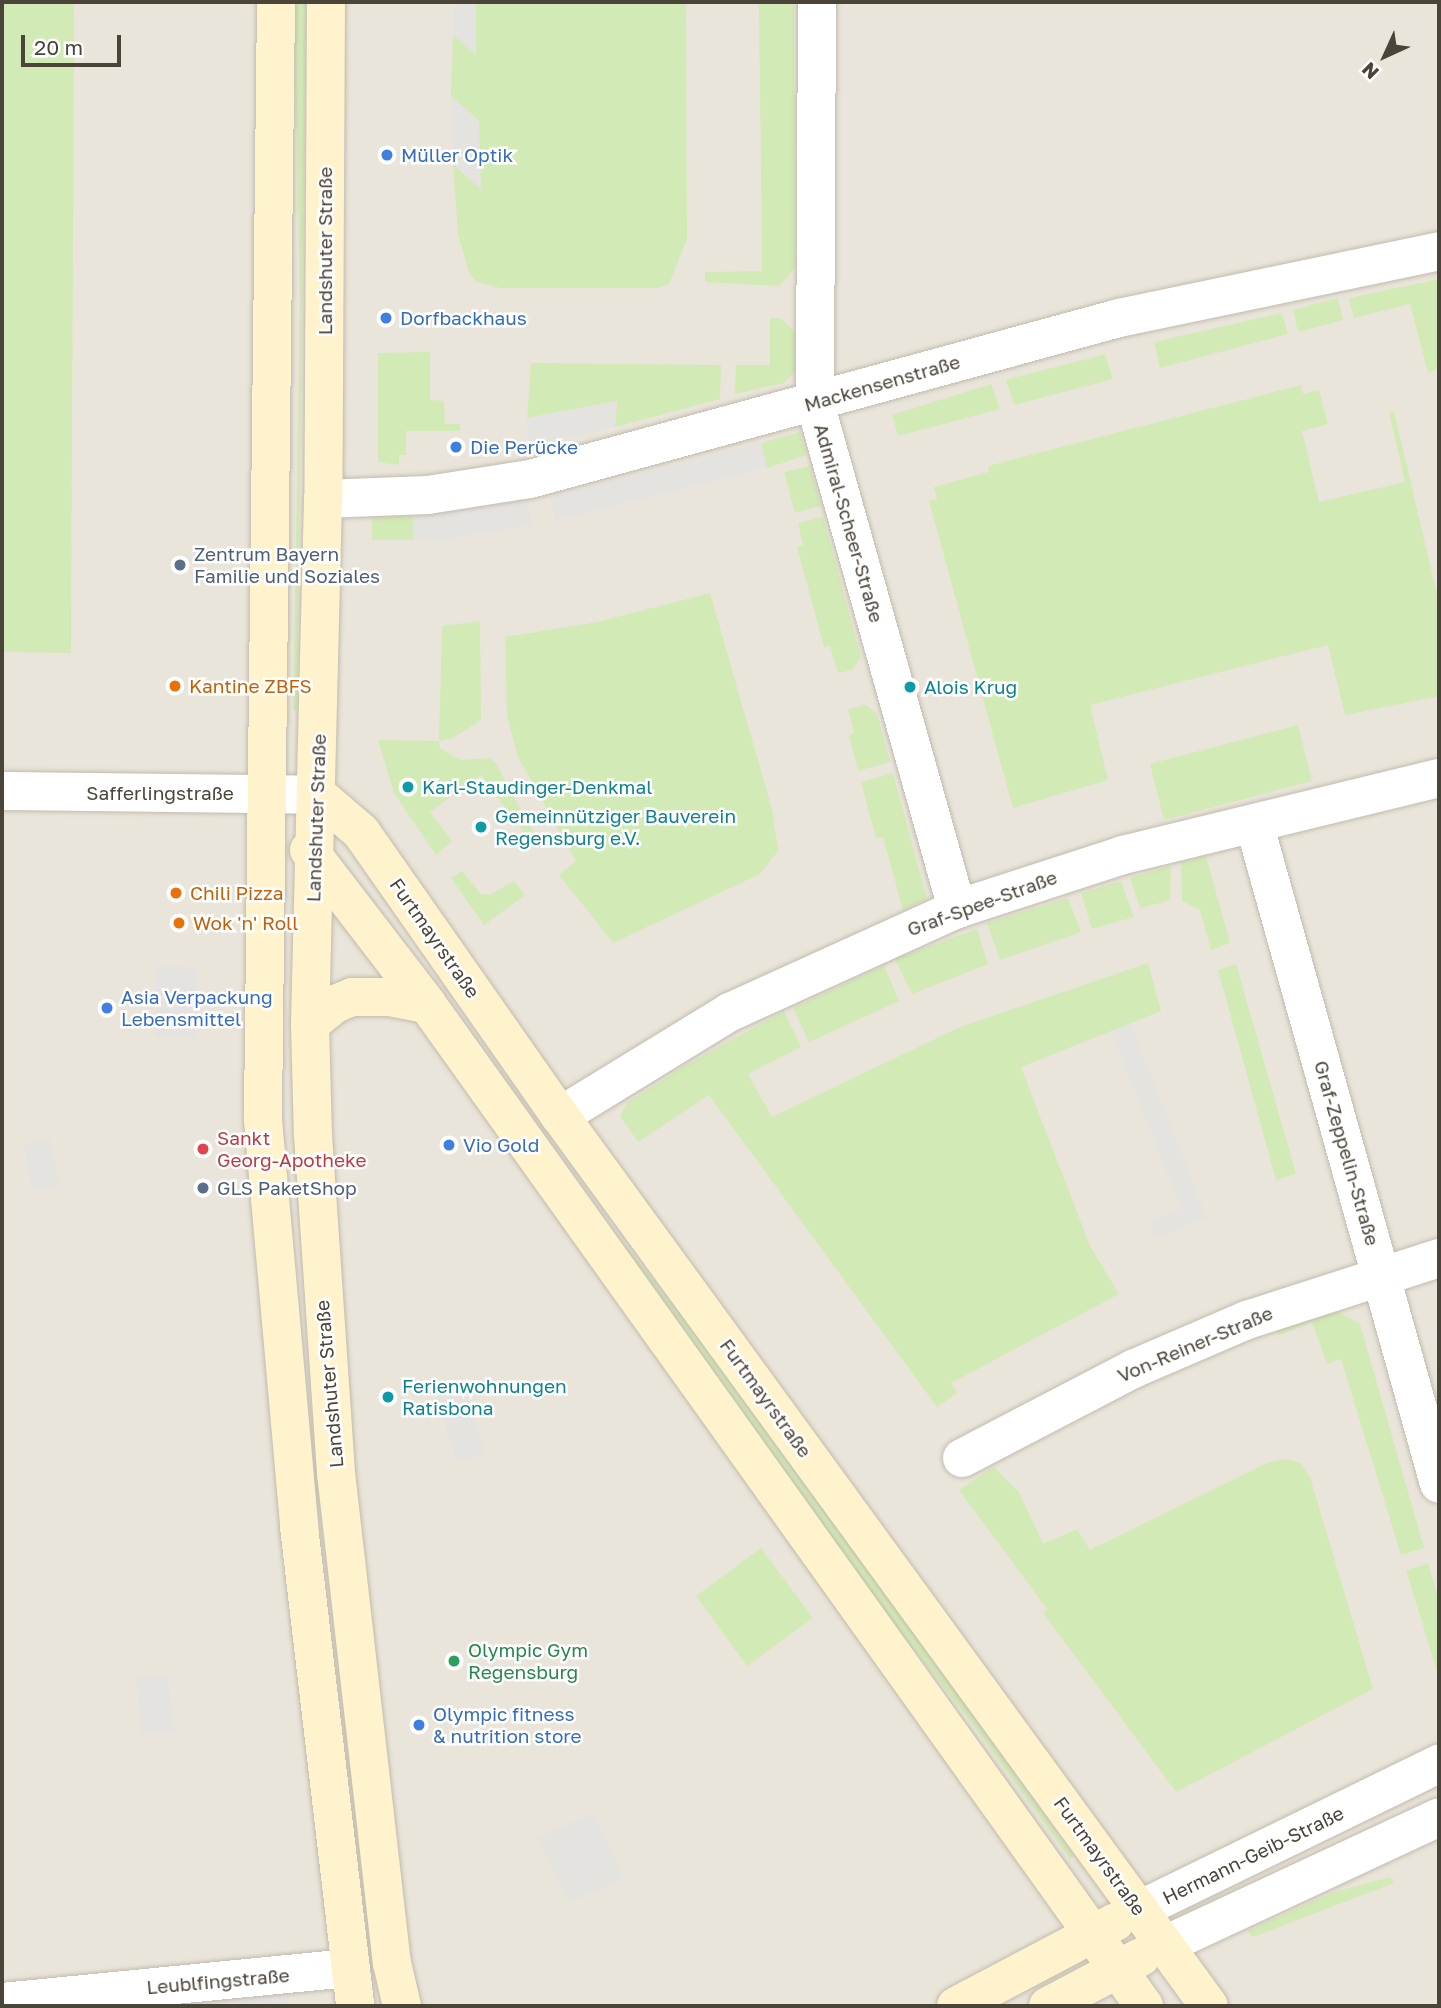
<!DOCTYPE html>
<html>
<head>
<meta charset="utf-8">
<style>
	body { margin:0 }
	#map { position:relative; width:1441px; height:2008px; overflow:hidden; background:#f6f3ec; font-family:"Golos Text",sans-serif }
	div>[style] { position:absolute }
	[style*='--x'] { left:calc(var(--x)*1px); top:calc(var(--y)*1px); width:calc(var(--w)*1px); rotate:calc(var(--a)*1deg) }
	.residential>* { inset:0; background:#eae5da }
	.green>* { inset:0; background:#d2eab5 }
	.parking>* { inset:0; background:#e5e3e0 }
	.roads { filter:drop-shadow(0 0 2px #c2bbae) drop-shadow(0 0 2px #c2bbae) }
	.minor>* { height:38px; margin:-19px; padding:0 19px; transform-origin:19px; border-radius:19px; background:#fff }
	.tertiary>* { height:38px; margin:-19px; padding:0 19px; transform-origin:19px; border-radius:19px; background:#fff }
	.secondary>* { height:38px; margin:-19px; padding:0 19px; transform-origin:19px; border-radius:19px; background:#fff3cd }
	.dots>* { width:19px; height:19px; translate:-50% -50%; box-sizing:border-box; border:4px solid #fff; border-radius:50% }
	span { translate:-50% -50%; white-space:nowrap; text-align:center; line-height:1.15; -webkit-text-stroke:5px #fff; paint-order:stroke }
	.shop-label { font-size:19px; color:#366cbe }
	.left { translate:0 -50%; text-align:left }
	.street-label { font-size:19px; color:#4b4439 }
	.service-label { font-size:19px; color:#4e5e75 }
	.food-label { font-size:19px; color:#c56008 }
	.culture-label { font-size:19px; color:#0d838f }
	.health-label { font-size:19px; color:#be3a42 }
	.leisure-label { font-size:19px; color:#27864d }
	.frame { position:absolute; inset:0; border:4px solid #4b4439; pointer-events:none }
	.north { position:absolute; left:1350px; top:21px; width:70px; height:70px; -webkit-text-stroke:5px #fff; paint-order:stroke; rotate:225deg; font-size:19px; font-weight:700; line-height:28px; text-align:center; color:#4b4439 }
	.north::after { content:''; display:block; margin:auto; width:24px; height:32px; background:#4b4439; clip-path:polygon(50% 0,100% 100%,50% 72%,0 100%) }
	.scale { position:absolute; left:21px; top:35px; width:100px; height:32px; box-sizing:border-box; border:4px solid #4b4439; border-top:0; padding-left:9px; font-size:21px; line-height:24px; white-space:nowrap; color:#4b4439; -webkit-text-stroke:5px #fff; paint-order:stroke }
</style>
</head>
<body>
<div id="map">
	<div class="residential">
		<i style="clip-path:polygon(2px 2px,1439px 2px,1439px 2006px,2px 2006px)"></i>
	</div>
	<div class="green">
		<i style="clip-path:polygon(2px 2px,74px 2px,71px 653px,2px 652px)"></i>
		<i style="clip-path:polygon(294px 2px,306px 2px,297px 710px,293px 710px,300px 305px)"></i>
		<i style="clip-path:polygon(474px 2px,686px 2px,687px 239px,669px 284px,658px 288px,501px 288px,477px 282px,469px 273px,458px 234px,453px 164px,480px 188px,479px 121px,451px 96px,453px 35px,476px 53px)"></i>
		<i style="clip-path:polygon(759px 2px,794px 2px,795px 268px,779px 286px,705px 282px,705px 272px,762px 271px)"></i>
		<i style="clip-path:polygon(1439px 279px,1439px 368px,1428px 373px,1410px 304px,1354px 318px,1349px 298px)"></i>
		<i style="clip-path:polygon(1338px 298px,1343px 320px,1298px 332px,1293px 310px)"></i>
		<i style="clip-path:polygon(1282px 313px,1288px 334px,1160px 368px,1154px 342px)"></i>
		<i style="clip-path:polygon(770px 318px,780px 318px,796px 333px,795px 371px,784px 383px,735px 394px,736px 365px,770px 365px)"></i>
		<i style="clip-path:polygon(430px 352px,430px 400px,444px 401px,445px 424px,460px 424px,460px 431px,406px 431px,406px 455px,399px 455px,399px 465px,378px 462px,378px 353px)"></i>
		<i style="clip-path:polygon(1105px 354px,1113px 379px,1014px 405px,1006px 380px)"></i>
		<i style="clip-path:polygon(531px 363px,721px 365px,720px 399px,615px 427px,617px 401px,527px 418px)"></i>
		<i style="clip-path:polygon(991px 384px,1000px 409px,898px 436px,892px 415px)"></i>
		<i style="clip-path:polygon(1301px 385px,1303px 394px,1319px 390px,1328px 424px,1302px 431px,1319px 502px,1405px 482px,1389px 412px,1394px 411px,1439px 603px,1439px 696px,1345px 715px,1328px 645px,1090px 705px,1108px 780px,1013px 808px,929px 501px,937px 499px,934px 487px,989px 472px,988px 466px)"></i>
		<i style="clip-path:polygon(800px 432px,807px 455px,767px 468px,761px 443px)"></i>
		<i style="clip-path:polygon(810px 466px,821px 506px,795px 513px,784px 472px)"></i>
		<i style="clip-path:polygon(413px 516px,413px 540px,372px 540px,372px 517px)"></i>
		<i style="clip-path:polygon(823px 517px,861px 657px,852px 670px,838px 673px,830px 646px,824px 647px,797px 547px,803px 545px,798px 523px)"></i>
		<i style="clip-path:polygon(710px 593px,772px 809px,778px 851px,760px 874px,613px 943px,559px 875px,576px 861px,518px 757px,507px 715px,505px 637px,598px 622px)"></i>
		<i style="clip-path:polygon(480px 621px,481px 720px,453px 738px,439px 741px,440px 748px,460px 760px,489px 758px,495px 762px,535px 835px,537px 850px,481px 775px,430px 812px,452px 841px,436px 855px,394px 793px,378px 740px,439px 741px,442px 626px)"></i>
		<i style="clip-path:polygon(866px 705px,877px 714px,890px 762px,858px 771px,849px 735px,854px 733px,848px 709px)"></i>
		<i style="clip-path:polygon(1298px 725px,1312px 781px,1164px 820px,1150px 764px)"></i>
		<i style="clip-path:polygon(893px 773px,927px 899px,903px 910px,883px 837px,876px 838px,861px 782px)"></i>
		<i style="clip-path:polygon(1206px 856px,1230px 943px,1211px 950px,1200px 910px,1182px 901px,1181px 863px)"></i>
		<i style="clip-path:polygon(1171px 866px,1170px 900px,1140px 908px,1130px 878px)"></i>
		<i style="clip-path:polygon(462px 871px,481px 894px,490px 895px,514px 881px,525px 895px,484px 925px,451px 878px)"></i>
		<i style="clip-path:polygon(1121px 881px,1134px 917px,1092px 929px,1081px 893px)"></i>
		<i style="clip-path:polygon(371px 898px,606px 1222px,703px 1341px,1074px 1856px,1070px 1859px,967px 1717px,854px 1573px,369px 911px)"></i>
		<i style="clip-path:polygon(1068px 898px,1081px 932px,1000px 960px,987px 923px)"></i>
		<i style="clip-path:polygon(977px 929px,988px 964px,912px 994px,895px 959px)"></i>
		<i style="clip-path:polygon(1148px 963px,1161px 1011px,1021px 1067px,1090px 1246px,1119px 1294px,951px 1383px,957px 1393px,937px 1407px,709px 1095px,638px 1142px,620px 1116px,627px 1103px,683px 1067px,784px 1011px,801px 1047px,748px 1074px,772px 1117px,960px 1027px)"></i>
		<i style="clip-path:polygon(1236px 964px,1296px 1174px,1276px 1180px,1218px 970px)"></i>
		<i style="clip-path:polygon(884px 966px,899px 1001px,809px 1042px,793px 1008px)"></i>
		<i style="clip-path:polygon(1335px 1310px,1360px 1324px,1424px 1548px,1401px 1555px,1341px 1359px,1327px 1364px,1312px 1322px,1279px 1335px,1276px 1330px)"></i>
		<i style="clip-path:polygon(1286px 1459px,1300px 1463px,1310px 1477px,1373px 1689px,1176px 1792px,1043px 1613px,1047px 1609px,959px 1490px,994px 1467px,1019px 1492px,1043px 1544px,1077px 1529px,1090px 1550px,1267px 1463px)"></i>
		<i style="clip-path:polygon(761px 1548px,813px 1618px,747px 1666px,696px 1596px)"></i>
		<i style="clip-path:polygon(1428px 1564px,1439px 1601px,1439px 1677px,1406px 1570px)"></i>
		<i style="clip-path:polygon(1390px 1877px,1394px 1883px,1253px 1937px,1247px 1931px,1334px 1892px)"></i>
	</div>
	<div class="parking">
		<i style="clip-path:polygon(454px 2px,476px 4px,476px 54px,453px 35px)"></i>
		<i style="clip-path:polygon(451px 96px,479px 121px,481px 189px,453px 164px)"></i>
		<i style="clip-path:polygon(617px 401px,615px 427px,528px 448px,527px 418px)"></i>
		<i style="clip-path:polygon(761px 443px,767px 468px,555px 521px,549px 497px)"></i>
		<i style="clip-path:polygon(527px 500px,532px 525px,437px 541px,413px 540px,413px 516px)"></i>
		<i style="clip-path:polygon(156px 966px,197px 967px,196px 1037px,155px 1036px)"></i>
		<i style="clip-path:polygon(1131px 1024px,1207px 1218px,1155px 1238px,1149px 1222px,1181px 1209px,1111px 1031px)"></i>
		<i style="clip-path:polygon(50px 1139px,60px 1186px,33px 1191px,23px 1145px)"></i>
		<i style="clip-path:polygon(464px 1383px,485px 1453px,457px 1462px,435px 1391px)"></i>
		<i style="clip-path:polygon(168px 1675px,174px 1732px,142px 1735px,136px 1678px)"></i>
		<i style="clip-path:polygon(594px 1812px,624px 1878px,569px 1903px,538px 1838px)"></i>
		<i style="clip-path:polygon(289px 1994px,290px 2006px,150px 2006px)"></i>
	</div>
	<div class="roads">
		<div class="minor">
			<i style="--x:817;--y:2;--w:401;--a:90.3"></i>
			<i style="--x:815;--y:403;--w:526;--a:74.32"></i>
			<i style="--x:323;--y:499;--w:105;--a:-2.2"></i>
			<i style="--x:428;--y:495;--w:103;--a:-8.9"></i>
			<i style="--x:530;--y:479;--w:611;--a:-15.29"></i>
			<i style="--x:1119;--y:318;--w:327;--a:-11.8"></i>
			<i style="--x:2;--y:791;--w:316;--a:0.7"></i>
			<i style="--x:1254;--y:823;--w:686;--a:74.36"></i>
			<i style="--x:560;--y:1116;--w:199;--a:-31.5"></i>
			<i style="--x:730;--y:1012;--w:249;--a:-24.4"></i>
			<i style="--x:957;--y:909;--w:175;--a:-18"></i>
			<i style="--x:1123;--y:855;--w:325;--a:-13.7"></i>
			<i style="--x:962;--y:1458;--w:193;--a:-27.5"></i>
			<i style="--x:1133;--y:1369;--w:124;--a:-23.3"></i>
			<i style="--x:1247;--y:1320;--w:202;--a:-17.9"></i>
			<i style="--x:2;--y:2002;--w:350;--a:-5.6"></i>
		</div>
		<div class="tertiary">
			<i style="--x:1139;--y:1910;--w:334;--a:-26"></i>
			<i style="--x:1165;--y:1945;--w:302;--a:-25"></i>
		</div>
		<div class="secondary">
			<i style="--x:276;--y:2;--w:1118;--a:90.67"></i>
			<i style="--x:263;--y:1120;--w:409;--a:84.9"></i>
			<i style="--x:299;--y:1527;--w:482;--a:83.3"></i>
			<i style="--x:326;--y:2;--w:497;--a:90.3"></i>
			<i style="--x:323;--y:499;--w:525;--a:91.42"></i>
			<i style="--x:310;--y:1024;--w:111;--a:88.5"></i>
			<i style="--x:313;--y:1135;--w:339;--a:86.1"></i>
			<i style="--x:336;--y:1473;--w:493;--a:83.5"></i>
			<i style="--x:392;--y:1963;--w:44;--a:76.9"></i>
			<i style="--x:318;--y:795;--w:57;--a:40.7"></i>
			<i style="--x:361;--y:832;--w:347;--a:55"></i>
			<i style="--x:560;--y:1116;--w:1101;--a:53.9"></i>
			<i style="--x:309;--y:850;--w:194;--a:52.5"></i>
			<i style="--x:427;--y:1004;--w:1232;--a:54.41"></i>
			<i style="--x:310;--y:1024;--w:32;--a:-39"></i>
			<i style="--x:335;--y:1004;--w:18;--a:-22"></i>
			<i style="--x:352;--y:997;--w:38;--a:0"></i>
			<i style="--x:390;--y:997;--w:38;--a:11"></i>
			<i style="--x:956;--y:2006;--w:180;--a:-27.8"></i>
			<i style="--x:1048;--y:2006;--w:105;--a:-27.8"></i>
		</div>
	</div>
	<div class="dots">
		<i style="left:387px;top:155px;background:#3f7fe0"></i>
		<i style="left:386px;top:318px;background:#3f7fe0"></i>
		<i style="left:456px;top:447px;background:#3f7fe0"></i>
		<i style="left:180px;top:565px;background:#5c6f8a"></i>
		<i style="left:175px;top:686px;background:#e8710a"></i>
		<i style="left:910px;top:687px;background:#0f9aa8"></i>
		<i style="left:408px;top:787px;background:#0f9aa8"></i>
		<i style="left:481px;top:827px;background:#0f9aa8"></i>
		<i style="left:176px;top:893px;background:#e8710a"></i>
		<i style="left:179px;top:923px;background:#e8710a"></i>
		<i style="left:107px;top:1008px;background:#3f7fe0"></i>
		<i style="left:449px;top:1145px;background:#3f7fe0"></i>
		<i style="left:203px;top:1149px;background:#e0444e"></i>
		<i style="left:203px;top:1188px;background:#5c6f8a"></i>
		<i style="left:388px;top:1397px;background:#0f9aa8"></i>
		<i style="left:454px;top:1661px;background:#2e9e5b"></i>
		<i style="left:419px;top:1725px;background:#3f7fe0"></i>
	</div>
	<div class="shop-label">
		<span class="left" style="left:401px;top:155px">Müller Optik</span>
		<span class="left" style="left:400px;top:318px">Dorfbackhaus</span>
		<span class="left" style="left:470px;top:447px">Die Perücke</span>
		<span class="left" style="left:121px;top:1008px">Asia Verpackung<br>Lebensmittel</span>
		<span class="left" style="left:463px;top:1145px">Vio Gold</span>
		<span class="left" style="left:433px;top:1725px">Olympic fitness<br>&amp; nutrition store</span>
	</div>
	<div class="street-label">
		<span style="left:325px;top:251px;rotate:-90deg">Landshuter Straße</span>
		<span style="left:882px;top:383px;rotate:-16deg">Mackensenstraße</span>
		<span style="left:849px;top:523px;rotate:74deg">Admiral-Scheer-Straße</span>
		<span style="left:160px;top:793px">Safferlingstraße</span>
		<span style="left:316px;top:818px;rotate:-88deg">Landshuter Straße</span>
		<span style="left:982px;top:903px;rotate:-20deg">Graf-Spee-Straße</span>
		<span style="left:435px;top:938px;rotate:55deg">Furtmayrstraße</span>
		<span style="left:1347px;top:1153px;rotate:74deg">Graf-Zeppelin-Straße</span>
		<span style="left:1195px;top:1344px;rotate:-23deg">Von-Reiner-Straße</span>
		<span style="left:329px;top:1384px;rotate:-95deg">Landshuter Straße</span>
		<span style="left:766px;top:1398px;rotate:54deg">Furtmayrstraße</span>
		<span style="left:1253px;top:1855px;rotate:-26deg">Hermann-Geib-Straße</span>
		<span style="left:1100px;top:1856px;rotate:54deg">Furtmayrstraße</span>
		<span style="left:218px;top:1981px;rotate:-5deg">Leublfingstraße</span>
	</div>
	<div class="service-label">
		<span class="left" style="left:194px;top:565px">Zentrum Bayern<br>Familie und Soziales</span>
		<span class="left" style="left:217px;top:1188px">GLS PaketShop</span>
	</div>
	<div class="food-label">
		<span class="left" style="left:189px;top:686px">Kantine ZBFS</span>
		<span class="left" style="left:190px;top:893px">Chili Pizza</span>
		<span class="left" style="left:193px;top:923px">Wok 'n' Roll</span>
	</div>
	<div class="culture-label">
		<span class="left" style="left:924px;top:687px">Alois Krug</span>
		<span class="left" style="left:422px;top:787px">Karl-Staudinger-Denkmal</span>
		<span class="left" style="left:495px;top:827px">Gemeinnütziger Bauverein<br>Regensburg e.V.</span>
		<span class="left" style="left:402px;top:1397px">Ferienwohnungen<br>Ratisbona</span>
	</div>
	<div class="health-label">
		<span class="left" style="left:217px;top:1149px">Sankt<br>Georg-Apotheke</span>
	</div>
	<div class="leisure-label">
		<span class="left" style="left:468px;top:1661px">Olympic Gym<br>Regensburg</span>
	</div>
	<div class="frame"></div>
	<div class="north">N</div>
	<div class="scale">20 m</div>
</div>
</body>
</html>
